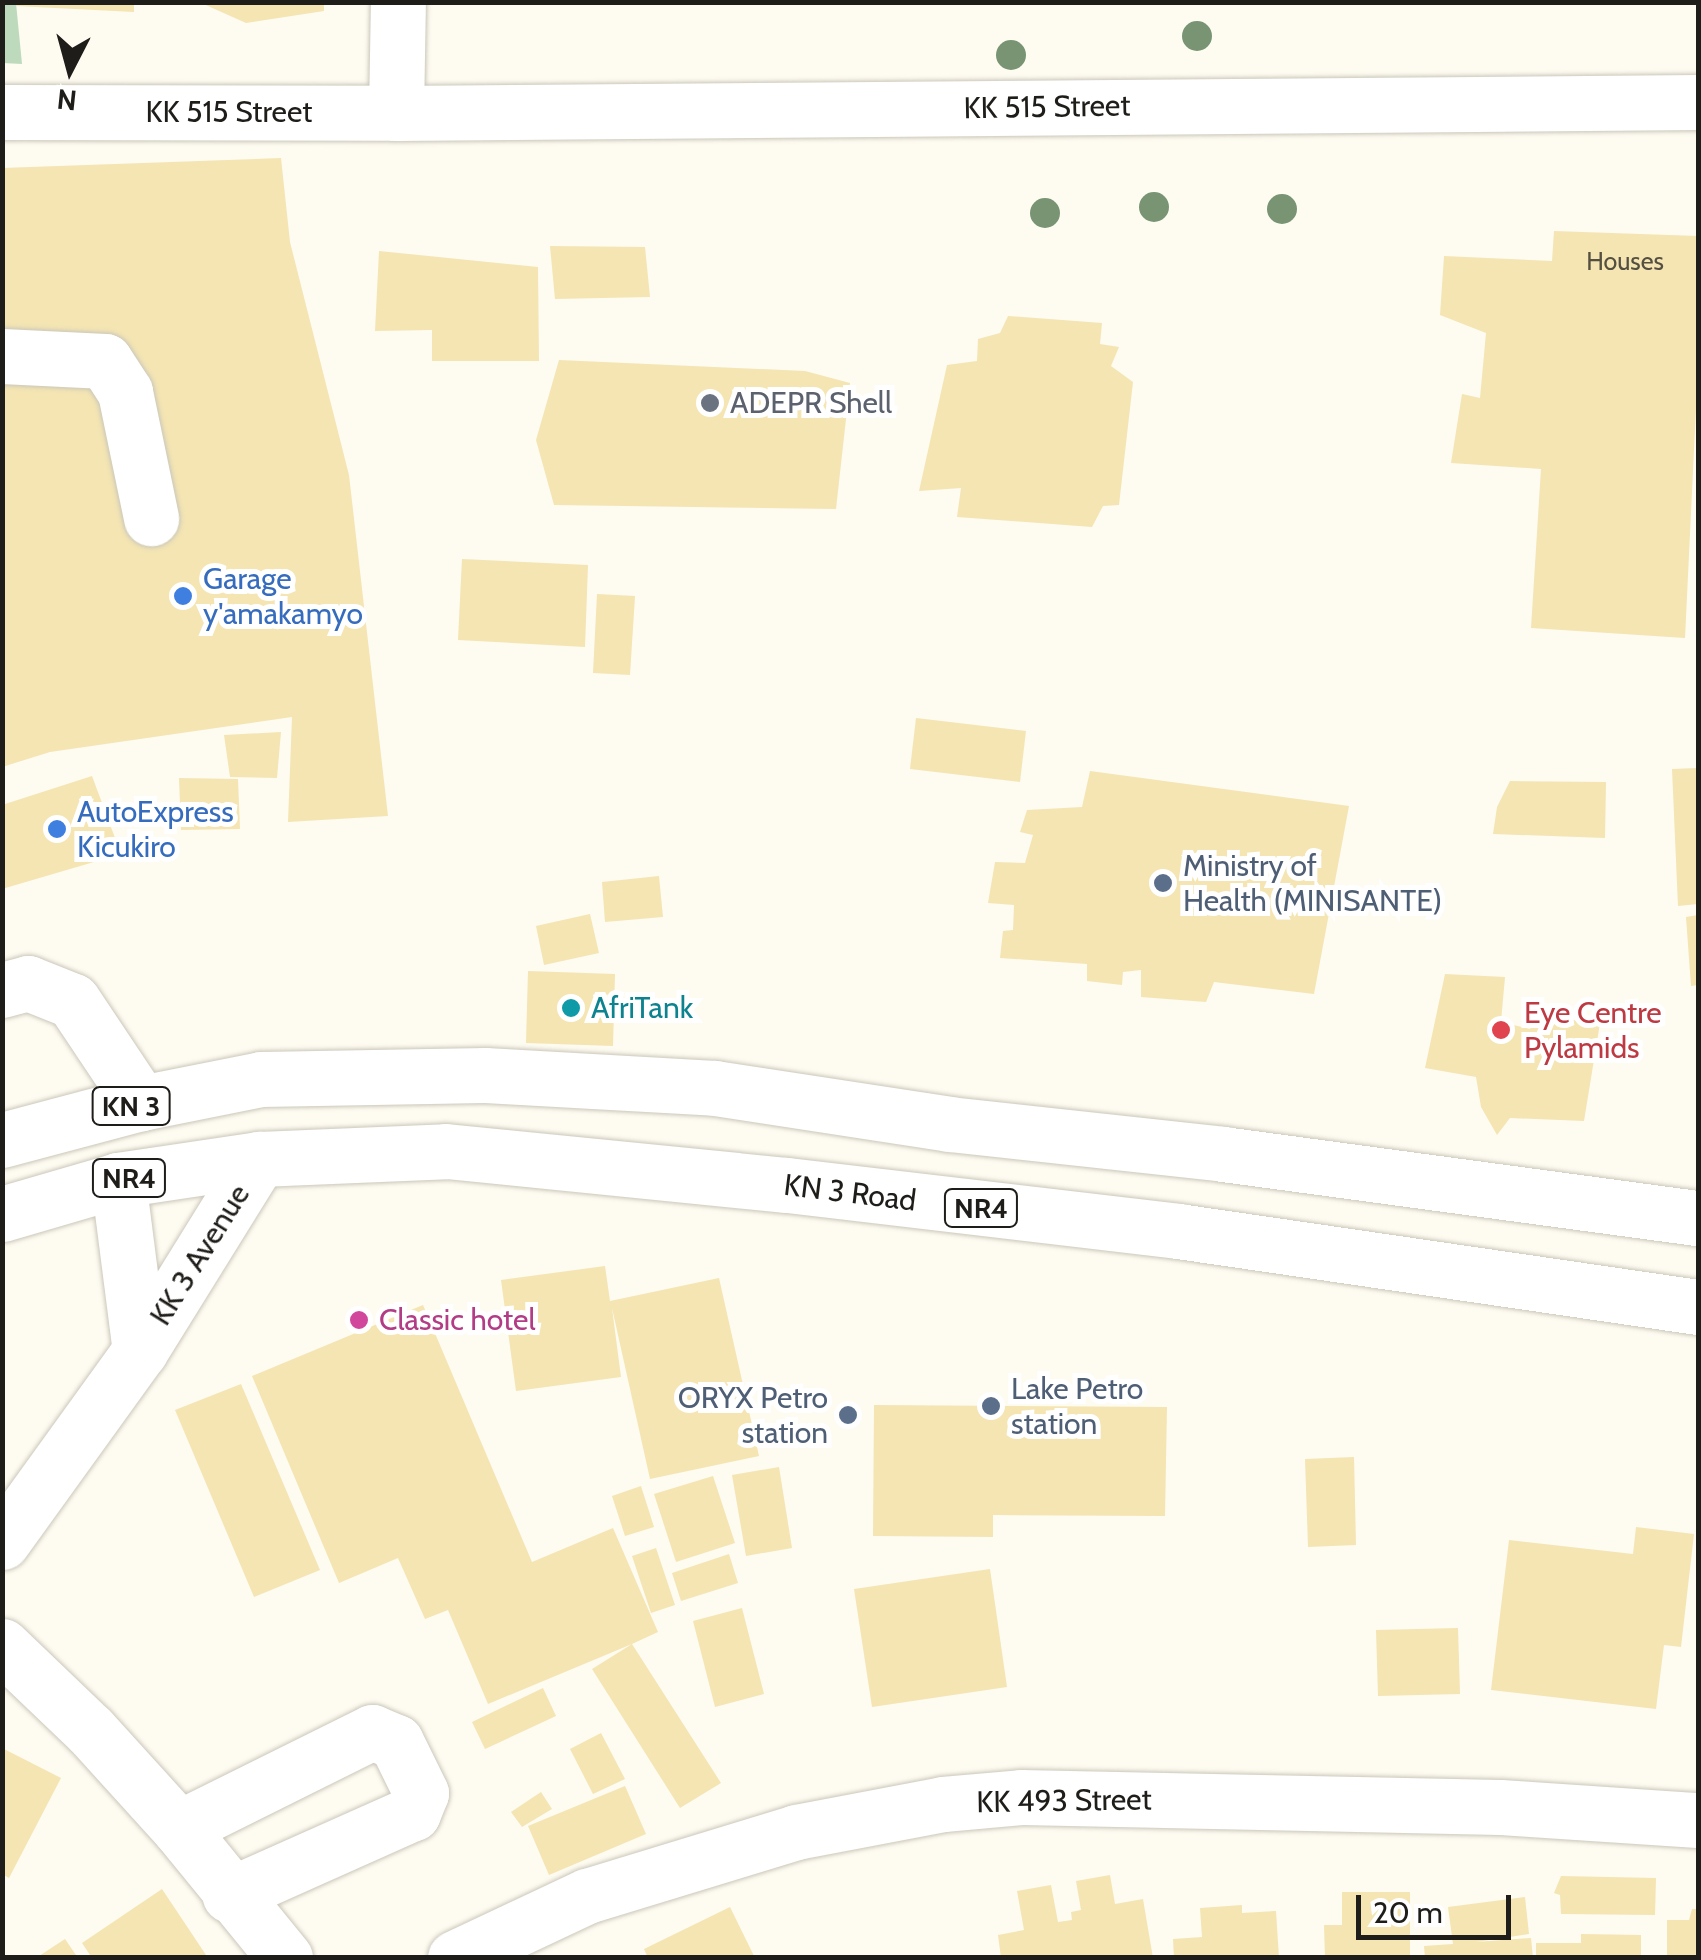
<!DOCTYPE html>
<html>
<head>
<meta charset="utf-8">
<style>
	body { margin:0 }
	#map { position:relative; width:1701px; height:1960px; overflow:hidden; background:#fefbf1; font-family:Cabin,sans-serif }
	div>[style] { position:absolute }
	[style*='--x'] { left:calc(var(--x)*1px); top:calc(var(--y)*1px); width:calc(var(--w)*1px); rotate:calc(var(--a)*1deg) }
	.green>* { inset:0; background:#bedabc }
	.building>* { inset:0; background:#f4e5b3 }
	.roads { filter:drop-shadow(0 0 2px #cbc7ba) drop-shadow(0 0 2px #cbc7ba) }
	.minor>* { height:55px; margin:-27.5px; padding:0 27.5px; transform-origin:27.5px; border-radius:27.5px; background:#fff }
	.major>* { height:55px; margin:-27.5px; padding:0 27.5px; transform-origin:27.5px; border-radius:27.5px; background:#fff }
	.highway>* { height:55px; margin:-27.5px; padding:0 27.5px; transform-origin:27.5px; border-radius:27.5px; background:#fff }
	.trees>* { width:30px; height:30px; margin:-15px; border-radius:50%; background:#789472 }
	.dots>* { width:28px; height:28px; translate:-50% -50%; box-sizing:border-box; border:5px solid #fff; border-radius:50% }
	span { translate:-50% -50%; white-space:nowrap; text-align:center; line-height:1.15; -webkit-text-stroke:10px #fff; paint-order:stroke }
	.number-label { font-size:25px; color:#544f40 }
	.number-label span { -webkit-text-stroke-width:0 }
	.shield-label span { padding:2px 8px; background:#fff; border:2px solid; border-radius:8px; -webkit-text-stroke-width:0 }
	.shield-label { font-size:28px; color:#1f1d19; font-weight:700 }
	.street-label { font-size:30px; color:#1f1d19 }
	.worship-label { font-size:30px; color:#5b616d }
	.left { translate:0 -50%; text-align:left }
	.shop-label { font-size:30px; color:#366cbe }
	.service-label { font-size:30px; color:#4e5e75 }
	.right { translate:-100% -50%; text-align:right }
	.culture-label { font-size:30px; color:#0d838f }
	.health-label { font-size:30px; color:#be3a42 }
	.hotel-label { font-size:30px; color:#b23c85 }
	.frame { position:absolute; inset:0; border:5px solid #1f1d19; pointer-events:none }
	.north { position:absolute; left:20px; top:20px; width:100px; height:100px; -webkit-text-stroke:8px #fff; paint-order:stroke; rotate:186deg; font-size:28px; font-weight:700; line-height:40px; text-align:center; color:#1f1d19 }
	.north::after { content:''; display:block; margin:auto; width:35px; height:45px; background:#1f1d19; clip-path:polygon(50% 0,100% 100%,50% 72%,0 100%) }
	.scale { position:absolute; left:1356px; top:1895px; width:155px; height:45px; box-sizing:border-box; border:5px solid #1f1d19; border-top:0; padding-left:12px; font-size:30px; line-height:35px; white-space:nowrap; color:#1f1d19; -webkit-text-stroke:8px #fff; paint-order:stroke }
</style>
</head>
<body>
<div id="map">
	<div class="green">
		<i style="clip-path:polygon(2px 3px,16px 3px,22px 64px,3px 63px)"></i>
	</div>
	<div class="building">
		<i style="clip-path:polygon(17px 2px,134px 2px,134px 12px,16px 6px)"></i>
		<i style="clip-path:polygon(199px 2px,324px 2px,324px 11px,246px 23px)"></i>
		<i style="clip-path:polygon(281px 158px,290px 242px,349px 475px,388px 816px,288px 822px,292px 717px,50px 752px,2px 767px,2px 168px)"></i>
		<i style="clip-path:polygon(1554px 231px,1698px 236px,1698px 367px,1685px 638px,1531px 628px,1541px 469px,1451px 463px,1462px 394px,1480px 398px,1486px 333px,1440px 315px,1444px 256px,1552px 261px)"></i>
		<i style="clip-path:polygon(550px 246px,645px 247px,650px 297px,555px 299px)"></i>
		<i style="clip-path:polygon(379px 251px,538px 267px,539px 361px,432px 361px,432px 330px,375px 331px)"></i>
		<i style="clip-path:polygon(1008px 316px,1102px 323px,1100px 344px,1119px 347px,1111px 366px,1133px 382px,1119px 505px,1103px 506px,1092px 527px,957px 517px,961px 488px,919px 491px,947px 365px,977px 361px,978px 339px,1000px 333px)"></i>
		<i style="clip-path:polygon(559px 360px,805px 371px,850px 383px,836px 509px,554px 505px,536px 440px)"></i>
		<i style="clip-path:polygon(462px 559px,588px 565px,585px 647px,458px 640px)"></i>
		<i style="clip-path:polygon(597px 594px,635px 596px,630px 675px,593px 673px)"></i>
		<i style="clip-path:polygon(916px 718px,1026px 731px,1020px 782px,910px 769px)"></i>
		<i style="clip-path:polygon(281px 732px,277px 778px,230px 777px,224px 735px)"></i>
		<i style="clip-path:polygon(1698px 768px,1698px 904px,1678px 906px,1672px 769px)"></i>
		<i style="clip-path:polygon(1090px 771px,1349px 806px,1314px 994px,1214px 982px,1206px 1002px,1141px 997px,1141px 970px,1123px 972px,1122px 985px,1087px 981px,1087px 964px,1000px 958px,1003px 931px,1013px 930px,1014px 905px,988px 903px,995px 862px,1025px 863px,1033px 835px,1020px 832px,1027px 810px,1082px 807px)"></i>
		<i style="clip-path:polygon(92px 776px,121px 854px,2px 889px,2px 805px)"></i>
		<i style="clip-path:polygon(179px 778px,238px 779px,240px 829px,181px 830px)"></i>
		<i style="clip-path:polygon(1510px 781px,1606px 782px,1605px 838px,1493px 834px,1497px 807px)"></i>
		<i style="clip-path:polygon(659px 876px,663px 917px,605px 922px,602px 882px)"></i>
		<i style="clip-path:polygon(590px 914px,599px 953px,544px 965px,536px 926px)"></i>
		<i style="clip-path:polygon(1698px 915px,1698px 985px,1691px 986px,1686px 917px)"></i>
		<i style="clip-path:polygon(528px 971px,615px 974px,613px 1046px,526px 1043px)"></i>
		<i style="clip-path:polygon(1445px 974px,1505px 977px,1501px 1022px,1530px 1029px,1536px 1016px,1600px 1023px,1584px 1121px,1510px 1118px,1497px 1135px,1481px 1107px,1476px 1077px,1425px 1068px)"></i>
		<i style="clip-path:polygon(605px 1266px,610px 1301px,719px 1278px,759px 1456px,650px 1479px,612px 1308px,621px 1377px,516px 1391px,501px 1280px)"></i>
		<i style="clip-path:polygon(423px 1305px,532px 1562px,613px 1528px,658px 1632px,632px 1644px,721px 1783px,680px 1808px,592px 1669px,632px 1644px,488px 1704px,448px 1610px,425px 1619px,398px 1558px,339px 1583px,252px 1376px)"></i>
		<i style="clip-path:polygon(241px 1384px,320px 1570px,254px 1597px,175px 1410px)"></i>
		<i style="clip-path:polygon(874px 1405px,1167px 1407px,1165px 1516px,993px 1515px,993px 1537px,873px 1536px)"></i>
		<i style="clip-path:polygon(1354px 1457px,1356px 1545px,1308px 1547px,1305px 1459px)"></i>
		<i style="clip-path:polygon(779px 1467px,792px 1548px,746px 1556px,732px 1475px)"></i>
		<i style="clip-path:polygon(713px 1476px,735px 1543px,676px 1562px,654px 1494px)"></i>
		<i style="clip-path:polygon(641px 1486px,654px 1527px,625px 1536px,612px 1496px)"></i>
		<i style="clip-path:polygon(1636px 1527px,1694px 1534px,1681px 1647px,1664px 1645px,1656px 1709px,1491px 1690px,1509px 1540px,1633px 1554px)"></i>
		<i style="clip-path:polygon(656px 1548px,675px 1605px,651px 1613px,632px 1556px)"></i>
		<i style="clip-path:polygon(729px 1554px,738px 1583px,681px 1601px,672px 1573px)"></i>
		<i style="clip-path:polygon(990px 1569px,1007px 1687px,872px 1707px,854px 1589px)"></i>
		<i style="clip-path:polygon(742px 1608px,764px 1694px,715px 1707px,693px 1621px)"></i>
		<i style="clip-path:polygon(1458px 1628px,1460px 1694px,1378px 1696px,1376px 1630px)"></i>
		<i style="clip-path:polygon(543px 1688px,556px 1716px,485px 1749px,472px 1722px)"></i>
		<i style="clip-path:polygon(601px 1733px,625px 1779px,593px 1794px,570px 1749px)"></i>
		<i style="clip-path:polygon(2px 1748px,61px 1778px,9px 1878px,2px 1874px)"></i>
		<i style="clip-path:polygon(625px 1786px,646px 1834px,549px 1875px,528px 1826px)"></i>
		<i style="clip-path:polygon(541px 1792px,552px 1809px,522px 1827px,511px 1812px)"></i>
		<i style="clip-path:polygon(1110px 1875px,1115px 1904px,1143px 1899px,1153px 1958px,1001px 1958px,998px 1935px,1024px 1930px,1017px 1891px,1051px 1885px,1058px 1922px,1072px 1920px,1071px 1912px,1081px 1910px,1076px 1881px)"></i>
		<i style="clip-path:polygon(1561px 1876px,1656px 1878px,1655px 1915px,1561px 1914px,1560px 1895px,1554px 1893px)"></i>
		<i style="clip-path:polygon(162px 1889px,208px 1958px,92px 1958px,82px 1943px)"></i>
		<i style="clip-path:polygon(1342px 1892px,1410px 1892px,1410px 1958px,1325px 1958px,1324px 1925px,1342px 1925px)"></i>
		<i style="clip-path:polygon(1525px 1897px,1529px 1934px,1476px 1942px,1531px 1938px,1533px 1958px,1425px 1958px,1424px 1946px,1453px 1944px,1448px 1907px)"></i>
		<i style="clip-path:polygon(1242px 1905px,1242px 1913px,1276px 1911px,1279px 1958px,1174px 1958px,1173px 1939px,1202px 1937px,1200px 1908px)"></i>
		<i style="clip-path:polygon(730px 1907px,755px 1958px,648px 1958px,644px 1949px)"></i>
		<i style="clip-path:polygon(1692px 1909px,1698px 1909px,1698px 1958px,1667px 1958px,1667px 1920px,1689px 1920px)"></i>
		<i style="clip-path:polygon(1581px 1934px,1641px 1935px,1641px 1958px,1536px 1958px,1536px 1943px,1581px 1943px)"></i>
		<i style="clip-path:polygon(65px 1939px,78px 1958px,36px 1958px)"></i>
	</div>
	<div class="roads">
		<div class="minor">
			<i style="--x:2;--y:112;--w:394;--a:0.1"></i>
			<i style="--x:396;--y:113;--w:1302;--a:-0.48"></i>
			<i style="--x:396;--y:113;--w:111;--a:-89"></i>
			<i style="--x:2;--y:356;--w:103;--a:2.8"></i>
			<i style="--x:105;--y:361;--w:37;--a:57"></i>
			<i style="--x:125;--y:392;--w:129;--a:78.3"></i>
			<i style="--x:2;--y:990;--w:27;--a:-15"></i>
			<i style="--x:28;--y:983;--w:48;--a:21.8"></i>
			<i style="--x:73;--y:1001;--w:123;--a:56.3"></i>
			<i style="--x:2;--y:1646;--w:122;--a:43.7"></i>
			<i style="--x:90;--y:1730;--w:132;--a:47.8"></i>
			<i style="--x:179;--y:1828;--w:168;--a:50.8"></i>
			<i style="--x:179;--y:1828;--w:216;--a:-26.4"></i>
			<i style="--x:372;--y:1732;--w:26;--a:23"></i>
			<i style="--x:396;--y:1742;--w:57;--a:63.9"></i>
			<i style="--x:421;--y:1793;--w:22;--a:112"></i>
			<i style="--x:413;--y:1813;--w:201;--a:156"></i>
			<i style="--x:455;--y:1958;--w:146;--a:-25.2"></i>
			<i style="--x:587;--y:1896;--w:219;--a:-17"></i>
			<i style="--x:796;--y:1832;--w:150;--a:-10.8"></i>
			<i style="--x:943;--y:1804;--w:78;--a:-5.1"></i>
			<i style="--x:1021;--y:1797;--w:479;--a:1.2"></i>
			<i style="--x:1500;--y:1807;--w:198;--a:3.8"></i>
		</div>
		<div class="major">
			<i style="--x:118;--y:1180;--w:172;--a:82.7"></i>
			<i style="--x:2;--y:1542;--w:236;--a:-54.2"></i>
			<i style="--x:140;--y:1351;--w:226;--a:-58.2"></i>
		</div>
		<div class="highway">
			<i style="--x:2;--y:1140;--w:144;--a:-14.9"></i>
			<i style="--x:141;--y:1103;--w:122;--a:-11.3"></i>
			<i style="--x:261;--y:1079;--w:224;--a:-1"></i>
			<i style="--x:485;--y:1075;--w:230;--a:3.2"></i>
			<i style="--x:715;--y:1088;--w:237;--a:8.7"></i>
			<i style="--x:949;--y:1124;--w:276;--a:6.2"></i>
			<i style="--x:1223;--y:1154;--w:479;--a:7.7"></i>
			<i style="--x:2;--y:1214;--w:121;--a:-16.3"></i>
			<i style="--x:118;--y:1180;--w:143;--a:-8.5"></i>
			<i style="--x:259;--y:1159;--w:187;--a:-2.4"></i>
			<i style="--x:446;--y:1151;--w:343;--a:5.7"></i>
			<i style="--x:787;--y:1185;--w:394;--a:6.7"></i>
			<i style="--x:1178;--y:1231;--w:526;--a:8.32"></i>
		</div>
	</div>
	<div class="trees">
		<i style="left:1197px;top:36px"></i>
		<i style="left:1011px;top:55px"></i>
		<i style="left:1154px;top:207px"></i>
		<i style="left:1282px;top:209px"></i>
		<i style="left:1045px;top:213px"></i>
	</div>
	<div class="dots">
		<i style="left:710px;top:403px;background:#6b7280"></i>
		<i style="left:183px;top:596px;background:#3f7fe0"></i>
		<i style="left:57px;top:829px;background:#3f7fe0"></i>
		<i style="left:1163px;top:883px;background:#5c6f8a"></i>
		<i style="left:571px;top:1008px;background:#0f9aa8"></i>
		<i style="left:1501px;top:1030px;background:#e0444e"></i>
		<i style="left:359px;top:1320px;background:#d1479c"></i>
		<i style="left:991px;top:1406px;background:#5c6f8a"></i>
		<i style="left:848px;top:1415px;background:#5c6f8a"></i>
	</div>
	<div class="number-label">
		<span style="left:1625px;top:261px">Houses</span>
	</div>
	<div class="shield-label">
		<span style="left:131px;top:1106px">KN 3</span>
		<span style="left:129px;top:1178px">NR4</span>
		<span style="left:981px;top:1208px">NR4</span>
	</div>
	<div class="street-label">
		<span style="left:1047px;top:107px;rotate:-1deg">KK 515 Street</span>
		<span style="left:229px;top:112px">KK 515 Street</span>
		<span style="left:850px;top:1193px;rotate:7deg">KN 3 Road</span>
		<span style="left:200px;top:1255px;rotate:-58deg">KK 3 Avenue</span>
		<span style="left:1064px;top:1801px;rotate:-1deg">KK 493 Street</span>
	</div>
	<div class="worship-label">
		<span class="left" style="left:730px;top:403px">ADEPR Shell</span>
	</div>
	<div class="shop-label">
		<span class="left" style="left:203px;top:596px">Garage<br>y'amakamyo</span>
		<span class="left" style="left:77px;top:829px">AutoExpress<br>Kicukiro</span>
	</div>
	<div class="service-label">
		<span class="left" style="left:1183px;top:883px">Ministry of<br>Health (MINISANTE)</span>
		<span class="left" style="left:1011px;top:1406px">Lake Petro<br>station</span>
		<span class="right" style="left:828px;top:1415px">ORYX Petro<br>station</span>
	</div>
	<div class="culture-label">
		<span class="left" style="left:591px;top:1008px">AfriTank</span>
	</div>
	<div class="health-label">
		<span class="left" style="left:1524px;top:1030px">Eye Centre<br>Pylamids</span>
	</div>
	<div class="hotel-label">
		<span class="left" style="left:379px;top:1320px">Classic hotel</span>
	</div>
	<div class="frame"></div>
	<div class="north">N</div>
	<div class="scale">20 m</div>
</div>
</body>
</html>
